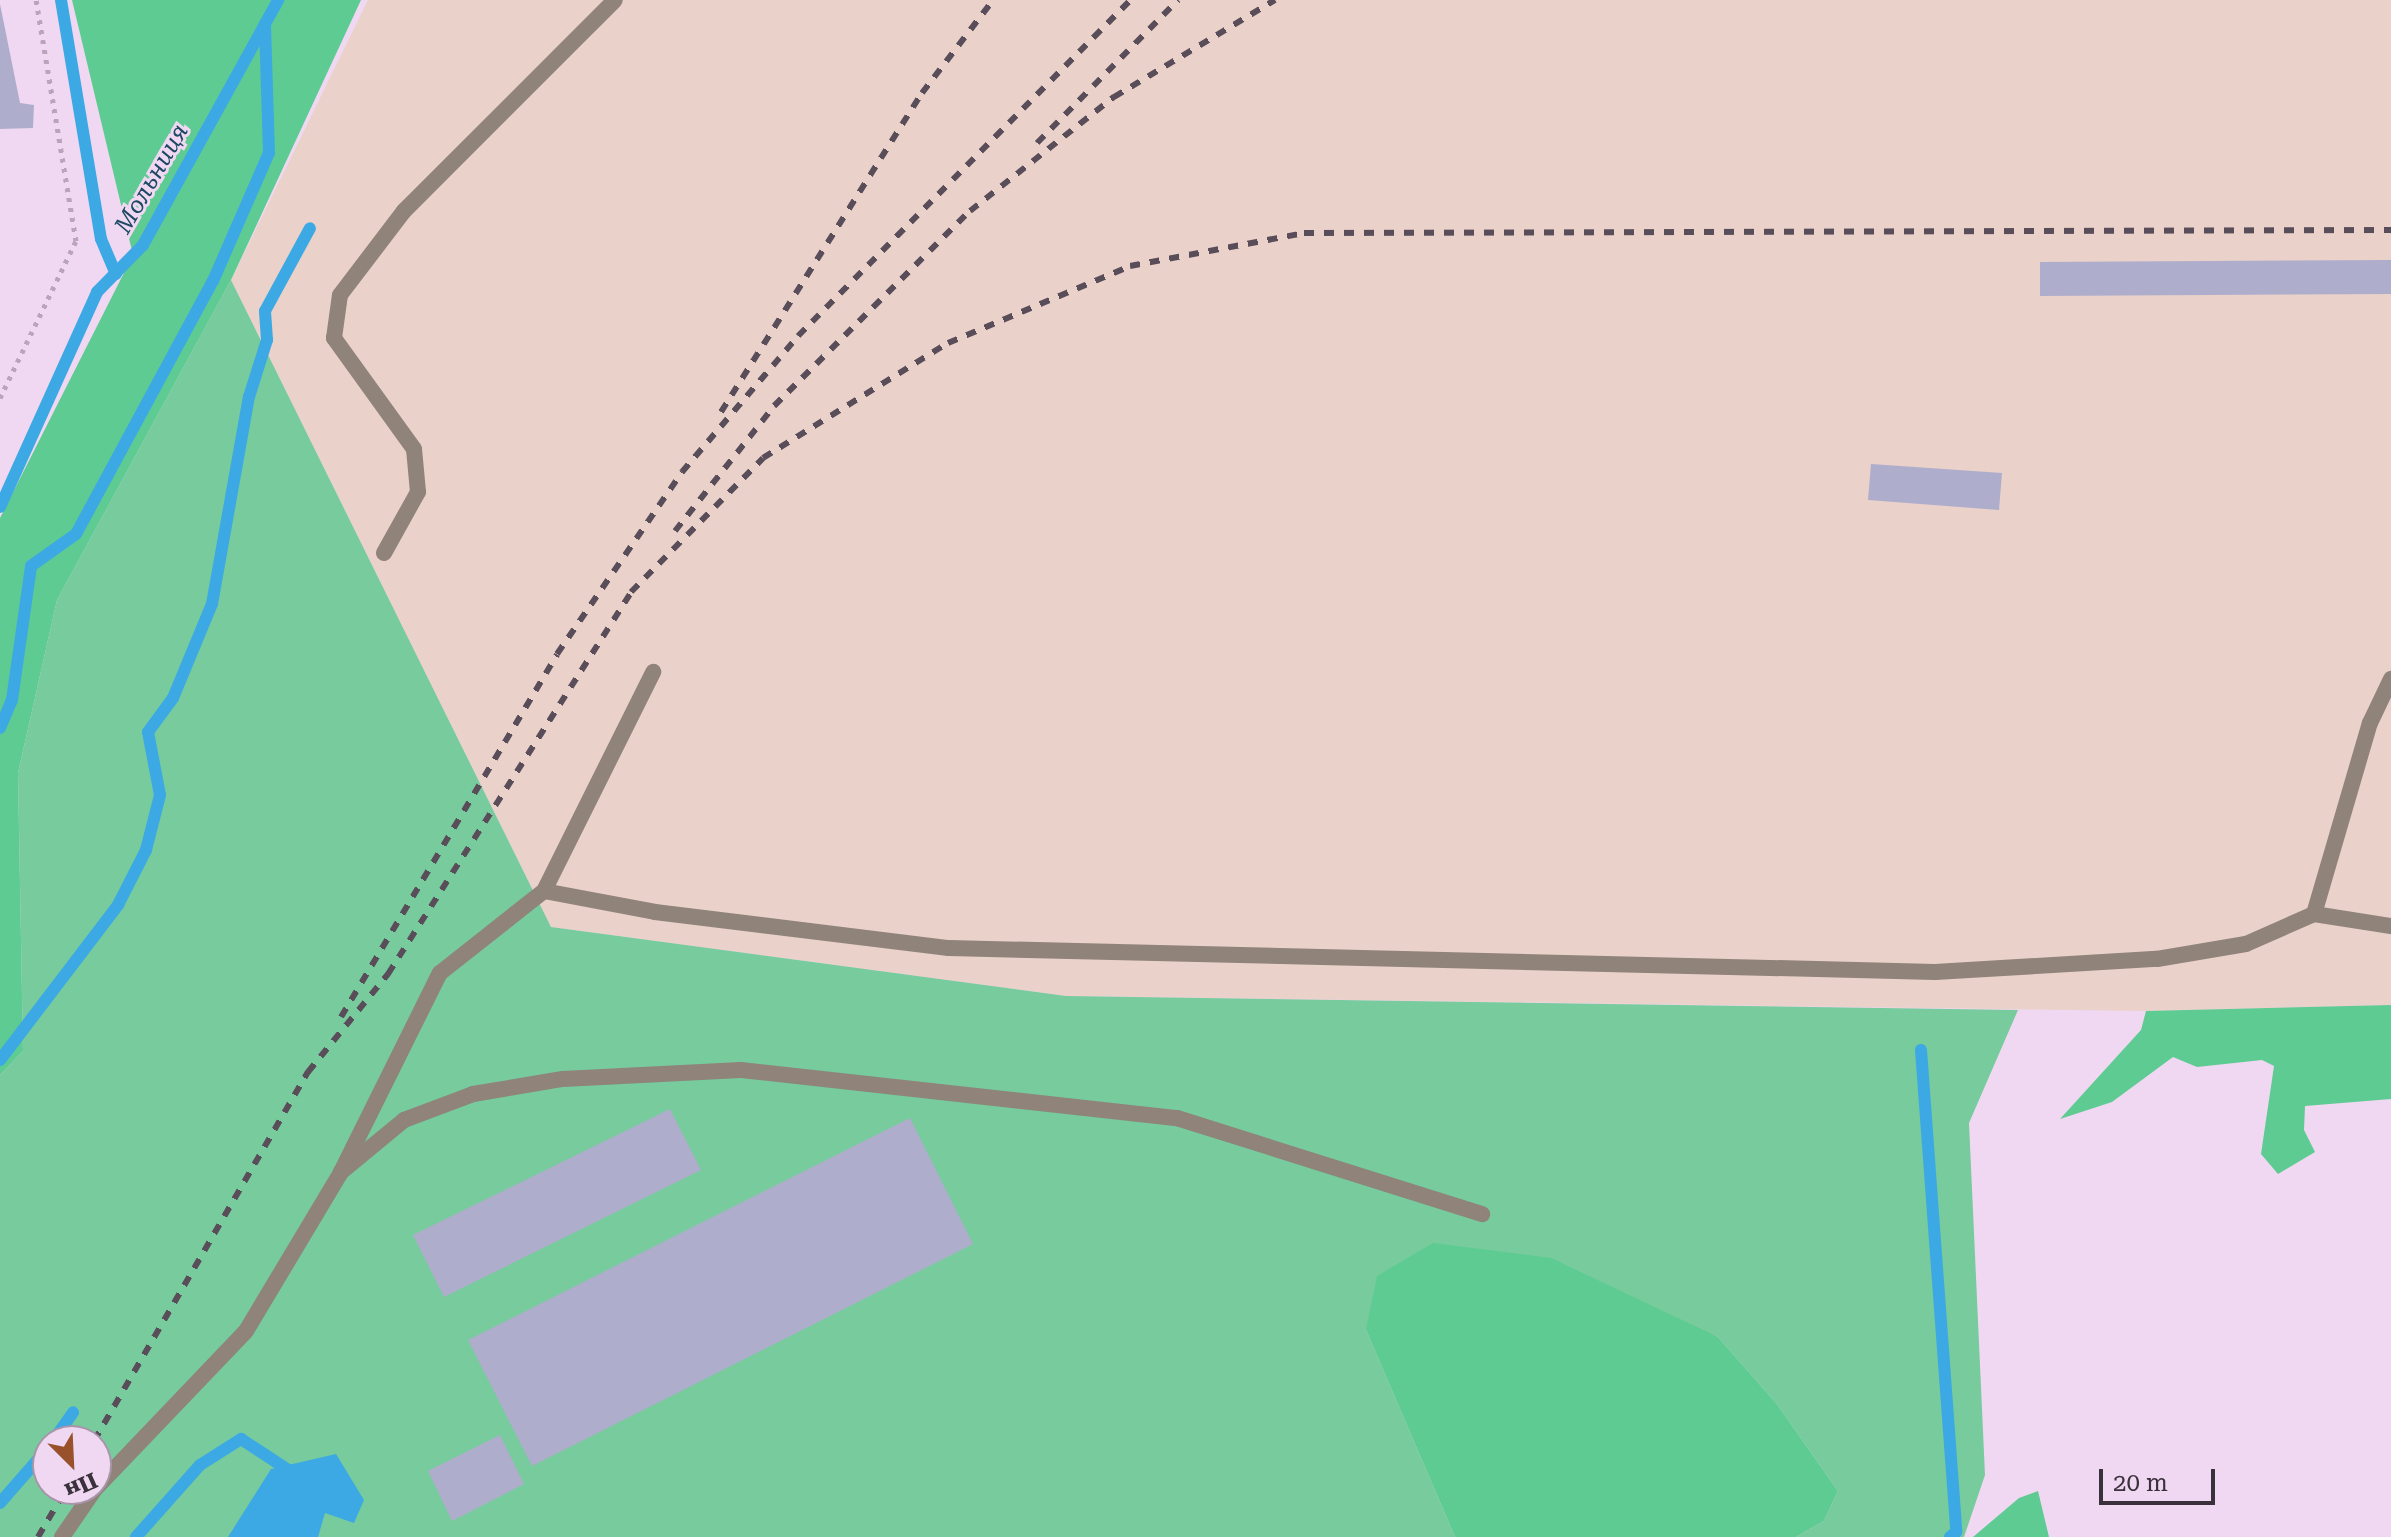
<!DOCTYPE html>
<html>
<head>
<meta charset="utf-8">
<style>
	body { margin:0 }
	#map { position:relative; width:2391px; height:1537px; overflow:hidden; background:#f0d8f2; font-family:"Roboto Serif",serif }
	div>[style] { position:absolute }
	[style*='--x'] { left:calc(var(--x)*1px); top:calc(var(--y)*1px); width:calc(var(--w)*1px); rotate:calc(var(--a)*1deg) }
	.industrial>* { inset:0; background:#ead1c9 }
	.green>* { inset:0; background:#77cb9d }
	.forest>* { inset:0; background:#5ecb93 }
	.water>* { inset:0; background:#3ca9e4 }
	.stream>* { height:12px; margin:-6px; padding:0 6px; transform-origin:6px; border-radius:6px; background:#3ca9e4 }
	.building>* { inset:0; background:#afadcc }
	.path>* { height:5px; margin-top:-2.5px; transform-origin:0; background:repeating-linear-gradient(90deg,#b9a5bb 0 4px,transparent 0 10px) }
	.service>* { height:16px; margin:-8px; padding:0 8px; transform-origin:8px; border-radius:8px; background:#8f837a }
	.rail>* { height:6px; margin-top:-3px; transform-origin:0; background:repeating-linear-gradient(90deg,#594d5a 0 10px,transparent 0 20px) }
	span { translate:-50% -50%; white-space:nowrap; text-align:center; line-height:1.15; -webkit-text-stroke:6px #f0d8f2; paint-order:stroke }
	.water-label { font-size:24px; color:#1e4962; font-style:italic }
	.north { position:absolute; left:32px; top:1425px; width:80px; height:80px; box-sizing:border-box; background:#f0d8f2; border:2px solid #a895a9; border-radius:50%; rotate:156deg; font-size:22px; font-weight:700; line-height:32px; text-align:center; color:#3b313c }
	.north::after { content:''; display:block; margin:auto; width:28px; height:36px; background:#98512b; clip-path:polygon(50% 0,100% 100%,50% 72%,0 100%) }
	.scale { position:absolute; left:2099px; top:1469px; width:116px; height:36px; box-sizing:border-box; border:4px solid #3b313c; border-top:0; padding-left:10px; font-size:24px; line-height:28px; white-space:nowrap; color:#3b313c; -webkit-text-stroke:6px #f0d8f2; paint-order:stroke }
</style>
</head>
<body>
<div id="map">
	<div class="industrial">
		<i style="clip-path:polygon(368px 0,2391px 0,2391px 1005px,2146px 1011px,1066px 996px,551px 927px,231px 280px)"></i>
	</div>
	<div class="green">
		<i style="clip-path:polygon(evenodd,231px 280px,551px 927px,1066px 996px,2018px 1010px,1969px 1123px,1985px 1475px,1964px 1537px,1796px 1537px,1824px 1521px,1838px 1491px,1777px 1404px,1718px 1337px,1640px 1305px,1366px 1330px,1455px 1537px,0 1537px,0 1075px,23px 1051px,18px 773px,57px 600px,231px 280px,48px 1441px,96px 1441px,96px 1489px,48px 1489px,48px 1441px)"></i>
	</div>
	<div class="forest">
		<i style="clip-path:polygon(72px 0,361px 0,231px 280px,57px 600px,18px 773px,23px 1051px,0 1075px,0 518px,133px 255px)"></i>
		<i style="clip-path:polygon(2391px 1005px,2391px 1099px,2305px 1106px,2304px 1130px,2315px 1152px,2278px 1174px,2261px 1154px,2274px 1066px,2262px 1060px,2197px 1067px,2173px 1057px,2112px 1102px,2060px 1119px,2141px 1030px,2146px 1011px)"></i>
		<i style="clip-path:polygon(1433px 1243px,1551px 1258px,1718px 1337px,1777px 1404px,1838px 1491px,1824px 1521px,1796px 1537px,1455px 1537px,1366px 1330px,1377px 1276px)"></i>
		<i style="clip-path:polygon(2038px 1491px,2049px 1537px,1973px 1537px,2019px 1498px)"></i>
	</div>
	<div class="water">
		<i style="clip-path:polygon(336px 1454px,364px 1500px,354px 1523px,325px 1513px,318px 1537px,228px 1537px,271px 1469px)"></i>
	</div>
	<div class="stream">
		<i style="--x:61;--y:0;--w:242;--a:80.5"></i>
		<i style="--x:101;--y:239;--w:38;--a:67"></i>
		<i style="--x:0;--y:507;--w:236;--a:-65.7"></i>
		<i style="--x:97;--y:292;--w:66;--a:-45.6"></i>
		<i style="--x:143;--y:245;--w:280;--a:-61.1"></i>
		<i style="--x:0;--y:728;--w:30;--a:-67"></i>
		<i style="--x:12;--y:700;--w:135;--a:-81.9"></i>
		<i style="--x:31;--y:566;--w:55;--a:-35.4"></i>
		<i style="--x:76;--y:534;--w:288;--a:-61.6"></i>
		<i style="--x:213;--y:281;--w:140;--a:-66.4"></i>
		<i style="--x:269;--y:153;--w:129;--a:-91.8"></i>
		<i style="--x:1921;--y:1050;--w:483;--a:85.8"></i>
		<i style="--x:1956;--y:1532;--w:8;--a:140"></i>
		<i style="--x:0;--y:1060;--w:195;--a:-52.7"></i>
		<i style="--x:118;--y:905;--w:62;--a:-63"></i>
		<i style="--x:146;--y:850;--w:57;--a:-75.7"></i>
		<i style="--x:160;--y:795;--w:64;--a:-100.8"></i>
		<i style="--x:148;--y:732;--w:42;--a:-53.7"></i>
		<i style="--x:173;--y:698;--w:102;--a:-67.5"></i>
		<i style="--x:212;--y:604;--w:210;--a:-79.9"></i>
		<i style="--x:249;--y:397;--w:60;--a:-72.5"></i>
		<i style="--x:267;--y:340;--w:29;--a:-94"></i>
		<i style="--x:265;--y:311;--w:94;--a:-61.5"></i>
		<i style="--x:53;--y:1441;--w:35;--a:-55"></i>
		<i style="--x:0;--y:1503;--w:73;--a:-48.9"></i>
		<i style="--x:136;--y:1537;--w:96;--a:-48.4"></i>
		<i style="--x:200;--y:1465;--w:49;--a:-32.4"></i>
		<i style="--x:241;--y:1439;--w:62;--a:33.2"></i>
	</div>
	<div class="building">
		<i style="clip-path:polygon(0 4px,20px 103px,34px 105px,33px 128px,0 129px)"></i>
		<i style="clip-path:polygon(2391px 260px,2391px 294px,2040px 296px,2040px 262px)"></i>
		<i style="clip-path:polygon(1871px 464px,2002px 473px,1999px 510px,1868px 500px)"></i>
		<i style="clip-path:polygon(670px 1109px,701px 1170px,444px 1297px,413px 1235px)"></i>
		<i style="clip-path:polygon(910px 1118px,973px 1244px,532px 1466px,468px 1340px)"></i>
		<i style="clip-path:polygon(500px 1435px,524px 1484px,452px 1521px,428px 1471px)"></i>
	</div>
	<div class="path">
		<i style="--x:0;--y:398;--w:174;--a:-64.2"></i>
		<i style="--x:76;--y:241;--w:244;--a:-99.4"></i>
	</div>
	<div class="service">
		<i style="--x:384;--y:553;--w:70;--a:-60.9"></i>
		<i style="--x:418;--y:492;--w:43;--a:-95.3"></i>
		<i style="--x:414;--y:449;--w:137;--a:-125.8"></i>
		<i style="--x:334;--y:338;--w:43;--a:-82.1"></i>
		<i style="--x:340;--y:295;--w:106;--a:-52.7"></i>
		<i style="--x:404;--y:211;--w:298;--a:-45"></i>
		<i style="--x:544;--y:891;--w:245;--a:-63.5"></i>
		<i style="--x:2314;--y:914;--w:199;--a:-73.7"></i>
		<i style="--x:2370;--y:723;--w:49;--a:-64.5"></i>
		<i style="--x:341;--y:1172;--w:222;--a:-63.6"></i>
		<i style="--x:440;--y:973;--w:132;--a:-38.3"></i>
		<i style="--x:544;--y:891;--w:113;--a:10.7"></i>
		<i style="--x:655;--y:912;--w:296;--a:7"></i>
		<i style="--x:949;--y:948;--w:986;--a:1.39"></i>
		<i style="--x:1935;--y:972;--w:222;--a:-3.4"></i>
		<i style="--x:2157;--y:959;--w:90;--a:-9.6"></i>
		<i style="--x:2246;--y:944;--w:74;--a:-23.8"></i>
		<i style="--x:2314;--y:914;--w:78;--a:8.9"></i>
		<i style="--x:96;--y:1488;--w:217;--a:-46.3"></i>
		<i style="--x:246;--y:1331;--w:185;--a:-59.1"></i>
		<i style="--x:341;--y:1172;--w:82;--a:-39.5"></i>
		<i style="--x:404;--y:1120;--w:74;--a:-20.6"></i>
		<i style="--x:473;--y:1094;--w:91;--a:-9.5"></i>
		<i style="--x:563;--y:1079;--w:178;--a:-2.9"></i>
		<i style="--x:741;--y:1070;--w:439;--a:6.3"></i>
		<i style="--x:1177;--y:1118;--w:320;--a:17.5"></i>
		<i style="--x:62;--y:1537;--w:58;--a:-55.5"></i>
	</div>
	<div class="rail">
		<i style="--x:1037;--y:143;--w:201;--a:-45.4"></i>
		<i style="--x:721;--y:412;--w:377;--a:-57.8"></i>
		<i style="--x:922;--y:93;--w:117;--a:-52.6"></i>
		<i style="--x:675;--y:531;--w:159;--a:-51.6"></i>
		<i style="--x:774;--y:406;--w:276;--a:-44.9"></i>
		<i style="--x:970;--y:211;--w:184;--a:-38.4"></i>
		<i style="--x:1114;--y:97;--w:188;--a:-31.1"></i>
		<i style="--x:341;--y:1017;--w:422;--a:-59.2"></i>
		<i style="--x:557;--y:654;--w:221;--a:-55.5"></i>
		<i style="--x:682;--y:472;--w:179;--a:-49.5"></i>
		<i style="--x:798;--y:336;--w:473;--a:-45.3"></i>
		<i style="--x:94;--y:1441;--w:427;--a:-59.9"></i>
		<i style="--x:308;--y:1072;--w:127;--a:-50.8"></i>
		<i style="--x:388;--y:974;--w:453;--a:-57.5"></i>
		<i style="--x:631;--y:592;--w:188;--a:-45.4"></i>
		<i style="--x:763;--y:458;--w:218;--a:-31.9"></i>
		<i style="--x:948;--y:343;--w:198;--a:-22.9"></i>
		<i style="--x:1130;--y:266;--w:177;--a:-10.7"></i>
		<i style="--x:1304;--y:233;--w:1087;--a:-0.16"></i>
		<i style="--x:38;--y:1537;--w:56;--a:-59.7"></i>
	</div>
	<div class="water-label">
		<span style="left:152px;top:179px;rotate:-60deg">Мольниця</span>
	</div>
	<div class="north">Пн</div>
	<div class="scale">20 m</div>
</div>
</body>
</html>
